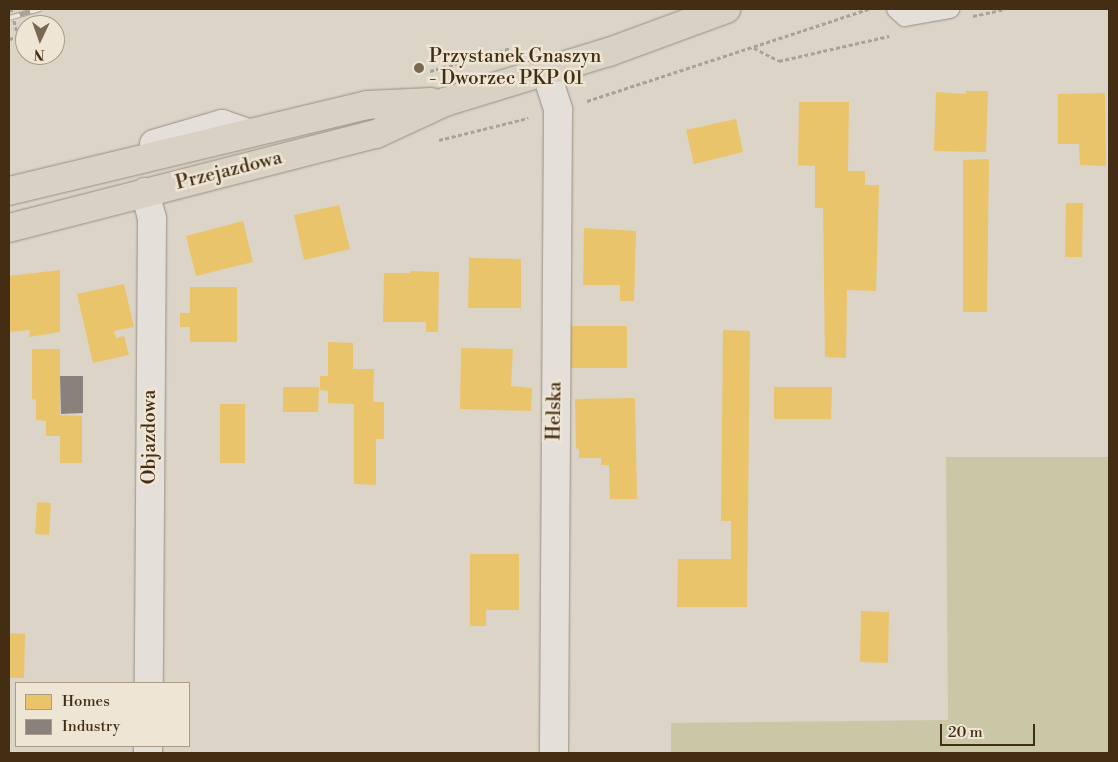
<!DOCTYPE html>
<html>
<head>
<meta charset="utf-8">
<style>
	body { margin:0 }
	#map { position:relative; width:1118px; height:762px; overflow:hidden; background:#dcd4c6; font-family:"Libre Bodoni",serif }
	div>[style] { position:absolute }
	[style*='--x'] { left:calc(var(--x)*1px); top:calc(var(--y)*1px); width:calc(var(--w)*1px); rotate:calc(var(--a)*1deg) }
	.green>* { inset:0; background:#cac7a7 }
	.homes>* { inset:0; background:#e9c46a }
	.industry>* { inset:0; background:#8a817c }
	.path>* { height:3px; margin-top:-1.5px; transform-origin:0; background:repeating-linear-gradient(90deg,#a8a39a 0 4px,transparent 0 6.5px) }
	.roads { filter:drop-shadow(0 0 1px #968f83) drop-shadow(0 0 1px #968f83) }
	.service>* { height:18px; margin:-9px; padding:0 9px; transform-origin:9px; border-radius:9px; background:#e4e0d9 }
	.minor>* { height:28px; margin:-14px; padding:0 14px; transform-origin:14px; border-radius:14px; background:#e4e0d9 }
	.primary>* { height:28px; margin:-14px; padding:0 14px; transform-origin:14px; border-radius:14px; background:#d8d1c4 }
	.rail>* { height:5.5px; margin-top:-2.75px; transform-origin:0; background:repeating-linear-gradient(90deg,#eee5d4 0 11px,#a8a39a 0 22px); box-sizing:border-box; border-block:1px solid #a8a39a }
	.dots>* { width:14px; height:14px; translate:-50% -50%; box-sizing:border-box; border:2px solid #eee5d4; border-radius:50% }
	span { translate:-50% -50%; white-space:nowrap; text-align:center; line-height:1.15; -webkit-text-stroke:5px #eee5d4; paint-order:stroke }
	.poi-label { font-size:19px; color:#432e13 }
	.left { translate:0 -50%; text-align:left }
	.street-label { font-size:19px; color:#432e13 }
	.frame { position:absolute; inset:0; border:10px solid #432e13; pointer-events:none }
	.legend { position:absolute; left:15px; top:682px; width:175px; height:65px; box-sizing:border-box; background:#eee5d4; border:1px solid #aa9c87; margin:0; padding:6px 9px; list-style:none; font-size:15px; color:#432e13 }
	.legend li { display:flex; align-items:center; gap:10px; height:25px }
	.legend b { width:25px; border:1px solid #aa9c87 }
	.north { position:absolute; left:15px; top:15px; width:50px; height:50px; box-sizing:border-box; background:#eee5d4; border:1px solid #aa9c87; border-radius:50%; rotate:183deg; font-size:14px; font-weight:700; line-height:20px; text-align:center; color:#432e13 }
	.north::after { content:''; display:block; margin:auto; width:18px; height:22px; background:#796852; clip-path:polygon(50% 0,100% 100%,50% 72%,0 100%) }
	.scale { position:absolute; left:940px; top:724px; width:95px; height:22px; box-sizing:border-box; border:2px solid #432e13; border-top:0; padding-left:6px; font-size:15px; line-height:18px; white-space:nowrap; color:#432e13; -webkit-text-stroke:4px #eee5d4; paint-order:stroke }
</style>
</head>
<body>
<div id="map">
	<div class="green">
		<i style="clip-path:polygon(946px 457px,1109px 457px,1109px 753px,671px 753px,671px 723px,948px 720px)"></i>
	</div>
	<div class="homes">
		<i style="clip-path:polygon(966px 91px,988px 91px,986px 152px,934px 151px,936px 92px,966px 94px)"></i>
		<i style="clip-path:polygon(1105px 93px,1106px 166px,1080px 165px,1079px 144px,1058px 144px,1058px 94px)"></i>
		<i style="clip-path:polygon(799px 102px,849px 102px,848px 171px,865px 171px,865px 185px,879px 185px,876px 291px,847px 290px,846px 358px,825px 357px,823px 208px,815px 208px,815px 166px,798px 165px)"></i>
		<i style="clip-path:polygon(736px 119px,743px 152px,694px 164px,686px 130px)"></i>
		<i style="clip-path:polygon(989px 159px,987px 312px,963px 312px,963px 160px)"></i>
		<i style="clip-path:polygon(1066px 203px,1083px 203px,1082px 257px,1065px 257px)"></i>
		<i style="clip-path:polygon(339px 205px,350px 249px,304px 260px,294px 215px)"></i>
		<i style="clip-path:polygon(243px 221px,253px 262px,196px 276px,186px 236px)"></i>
		<i style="clip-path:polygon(584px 228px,636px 231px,634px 301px,620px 301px,620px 285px,583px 285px)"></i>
		<i style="clip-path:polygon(469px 258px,521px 259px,521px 308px,468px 308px)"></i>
		<i style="clip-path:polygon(60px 270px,60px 332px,29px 337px,30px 330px,9px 332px,9px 276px)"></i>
		<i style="clip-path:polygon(411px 271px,439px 272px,438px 332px,426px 332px,426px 322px,383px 322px,384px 273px,410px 273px)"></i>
		<i style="clip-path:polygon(124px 284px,134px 327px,114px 331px,116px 338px,124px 336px,129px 355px,93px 363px,77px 294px)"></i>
		<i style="clip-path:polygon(190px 287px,237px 287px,237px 342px,190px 342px,190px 327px,180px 327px,180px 313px,190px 313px)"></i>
		<i style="clip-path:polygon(570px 326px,627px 326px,627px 368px,570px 368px)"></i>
		<i style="clip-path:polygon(723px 330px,750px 331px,747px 607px,677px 607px,678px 559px,731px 559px,731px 521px,721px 521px)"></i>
		<i style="clip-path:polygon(328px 342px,353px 343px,353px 369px,374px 369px,373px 402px,384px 402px,384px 439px,376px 439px,376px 485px,354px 484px,354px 404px,328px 403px,328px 391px,320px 390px,320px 376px,328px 376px)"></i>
		<i style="clip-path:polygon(461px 348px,513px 349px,511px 386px,532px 388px,531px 411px,460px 409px)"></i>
		<i style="clip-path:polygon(32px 349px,60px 349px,60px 415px,82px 416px,82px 463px,60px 463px,60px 436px,46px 436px,46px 421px,36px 420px,36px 400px,32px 399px)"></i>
		<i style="clip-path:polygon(283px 387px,319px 387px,318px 412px,283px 412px)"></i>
		<i style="clip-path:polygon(774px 387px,832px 387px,831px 419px,774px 419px)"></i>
		<i style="clip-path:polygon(635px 398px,637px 499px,610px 499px,609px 465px,601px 465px,601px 458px,579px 458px,579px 449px,576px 448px,575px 399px)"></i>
		<i style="clip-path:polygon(220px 404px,245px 404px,245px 463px,220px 463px)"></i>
		<i style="clip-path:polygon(37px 502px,51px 503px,49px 535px,35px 534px)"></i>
		<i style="clip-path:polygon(470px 554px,519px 554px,519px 610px,486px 610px,486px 626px,470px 626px)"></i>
		<i style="clip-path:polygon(861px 611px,889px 612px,888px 663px,860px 662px)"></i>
		<i style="clip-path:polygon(9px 633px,25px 634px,24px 678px,9px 678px)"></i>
	</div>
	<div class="industry">
		<i style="clip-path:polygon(60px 376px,83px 376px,83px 413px,61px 414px)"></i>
	</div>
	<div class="path">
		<i style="--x:973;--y:16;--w:33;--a:-12"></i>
		<i style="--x:9;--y:39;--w:9;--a:-13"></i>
		<i style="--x:18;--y:37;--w:29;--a:-104"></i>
		<i style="--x:754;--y:48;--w:28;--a:27"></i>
		<i style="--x:779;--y:61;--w:113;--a:-12.8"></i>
		<i style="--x:430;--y:71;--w:84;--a:-15.9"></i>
		<i style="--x:587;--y:101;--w:296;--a:-18.1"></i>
		<i style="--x:439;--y:140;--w:92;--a:-13.9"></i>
	</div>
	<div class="roads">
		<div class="service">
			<i style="--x:896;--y:9;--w:12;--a:42"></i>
			<i style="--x:905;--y:17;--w:46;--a:-10.1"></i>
		</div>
		<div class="minor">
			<i style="--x:546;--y:72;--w:40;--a:72"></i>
			<i style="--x:558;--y:110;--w:643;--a:90.36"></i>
			<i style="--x:154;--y:144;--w:71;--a:-16.4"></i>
			<i style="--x:222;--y:124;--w:28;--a:19"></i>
			<i style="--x:145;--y:192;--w:28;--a:75"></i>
			<i style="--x:152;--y:219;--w:464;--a:90.4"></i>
			<i style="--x:148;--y:753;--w:7;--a:-90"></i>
		</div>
		<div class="primary">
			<i style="--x:9;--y:191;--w:368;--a:-13.5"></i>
			<i style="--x:367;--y:105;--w:64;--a:-2.7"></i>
			<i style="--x:9;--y:228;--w:379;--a:-14.4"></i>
			<i style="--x:376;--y:134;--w:76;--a:-24.9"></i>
			<i style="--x:445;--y:102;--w:171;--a:-17"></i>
			<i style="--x:609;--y:52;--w:125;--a:-20.2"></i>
		</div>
	</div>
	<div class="rail">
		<i style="--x:9;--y:18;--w:33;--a:-16"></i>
	</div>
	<div class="dots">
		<i style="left:419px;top:68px;background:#796852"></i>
	</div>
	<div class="poi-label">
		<span class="left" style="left:429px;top:68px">Przystanek Gnaszyn<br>- Dworzec PKP 01</span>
	</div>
	<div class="street-label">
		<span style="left:229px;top:171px;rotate:-14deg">Przejazdowa</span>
		<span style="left:555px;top:411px;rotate:-89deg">Helska</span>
		<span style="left:150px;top:437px;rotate:-90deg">Objazdowa</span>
	</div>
	<div class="frame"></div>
	<ul class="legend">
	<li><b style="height:14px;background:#e9c46a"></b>Homes</li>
	<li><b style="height:14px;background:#8a817c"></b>Industry</li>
	</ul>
	<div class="north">N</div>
	<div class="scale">20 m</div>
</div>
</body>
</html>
